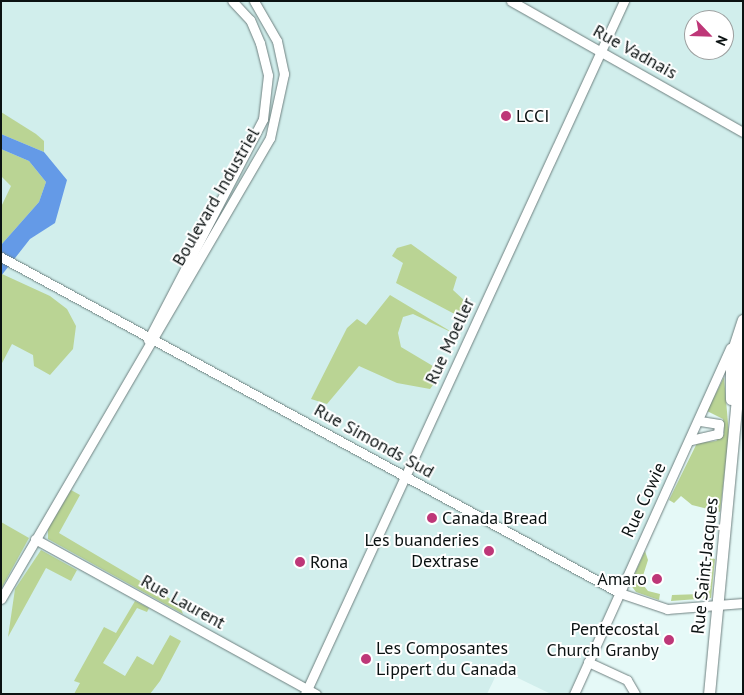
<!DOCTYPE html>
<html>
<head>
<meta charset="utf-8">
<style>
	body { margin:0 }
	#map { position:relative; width:744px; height:695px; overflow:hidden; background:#e5f9f7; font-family:"PT Sans",sans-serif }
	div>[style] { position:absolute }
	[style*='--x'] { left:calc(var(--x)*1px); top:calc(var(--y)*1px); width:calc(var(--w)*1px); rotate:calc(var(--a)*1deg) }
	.built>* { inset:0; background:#d1eeec }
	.green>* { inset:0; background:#bad494 }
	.water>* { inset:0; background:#649ae7 }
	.roads { filter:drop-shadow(0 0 1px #6f8180) drop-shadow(0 0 1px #6f8180) }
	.minor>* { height:9px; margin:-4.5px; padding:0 4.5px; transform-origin:4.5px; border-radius:4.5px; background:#fff }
	.major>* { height:11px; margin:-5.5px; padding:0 5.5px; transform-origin:5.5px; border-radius:5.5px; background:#fff }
	.dots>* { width:14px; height:14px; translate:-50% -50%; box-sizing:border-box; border:2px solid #fff; border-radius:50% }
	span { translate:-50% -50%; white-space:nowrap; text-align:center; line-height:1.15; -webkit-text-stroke:4px #fff; paint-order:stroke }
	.street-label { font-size:18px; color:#0b1212 }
	.poi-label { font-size:18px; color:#0b1212 }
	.left { translate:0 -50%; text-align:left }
	.right { translate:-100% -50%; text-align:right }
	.frame { position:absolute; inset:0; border:2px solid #0b1212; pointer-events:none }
	.north { position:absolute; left:684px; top:10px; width:50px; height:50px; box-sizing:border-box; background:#fff; border:1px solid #9da0a0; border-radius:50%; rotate:114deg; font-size:14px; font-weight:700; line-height:20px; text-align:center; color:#0b1212 }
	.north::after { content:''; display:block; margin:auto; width:18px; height:22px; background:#be3778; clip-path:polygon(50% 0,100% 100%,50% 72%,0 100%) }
</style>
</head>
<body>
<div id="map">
	<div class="built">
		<i style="clip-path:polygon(evenodd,1px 1px,743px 1px,743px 315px,569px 694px,551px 694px,499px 669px,487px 694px,1px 694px,1px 1px,694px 20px,724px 20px,724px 50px,694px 50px,694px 20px)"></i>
	</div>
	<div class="green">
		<i style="clip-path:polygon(1px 112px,36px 134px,44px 141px,44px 152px,1px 134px)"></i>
		<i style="clip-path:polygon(1px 149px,29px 161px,46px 182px,39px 202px,1px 245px,1px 207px,11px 186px,1px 176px)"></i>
		<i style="clip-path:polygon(411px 244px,457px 277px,453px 290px,466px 302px,464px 319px,396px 283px,403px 263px,392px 256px,397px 248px)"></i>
		<i style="clip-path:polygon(2px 274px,50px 296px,67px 309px,76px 326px,73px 349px,50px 375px,34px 366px,33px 355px,12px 344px,1px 365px)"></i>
		<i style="clip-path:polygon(390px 295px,455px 334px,413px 314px,403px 317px,398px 333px,401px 347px,443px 372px,430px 389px,397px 383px,359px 366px,327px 404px,311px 399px,347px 328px,357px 319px,366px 325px)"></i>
		<i style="clip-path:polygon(724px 377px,729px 435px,720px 512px,692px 505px,681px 496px,674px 503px,669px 500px,697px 443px,716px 441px,724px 434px,723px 419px,707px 411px)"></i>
		<i style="clip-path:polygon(71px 490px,80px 495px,59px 533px,179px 604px,183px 614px,48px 539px,48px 529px)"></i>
		<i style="clip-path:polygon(1px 522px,29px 538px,1px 589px)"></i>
		<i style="clip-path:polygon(41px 550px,77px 570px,71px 581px,46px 568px,8px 637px,15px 589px)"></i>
		<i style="clip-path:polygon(645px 551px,648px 560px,641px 582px,648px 591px,660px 594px,659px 600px,636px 592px,630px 584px)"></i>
		<i style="clip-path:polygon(710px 558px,715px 559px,711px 598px,671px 601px,672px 595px,701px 594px,707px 589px)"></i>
		<i style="clip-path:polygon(135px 601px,149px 608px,147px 612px,137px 608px,103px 663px,125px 676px,137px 656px,153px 665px,170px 635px,181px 641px,160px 681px,150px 694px,74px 694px,80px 683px,74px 681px,104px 627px,116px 633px)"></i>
	</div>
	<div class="water">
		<i style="clip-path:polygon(1px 134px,44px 152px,67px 180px,55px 223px,30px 239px,1px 276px,1px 245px,39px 202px,46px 182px,29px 161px,1px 149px)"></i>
	</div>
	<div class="roads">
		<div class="minor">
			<i style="--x:511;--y:1;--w:266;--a:29.5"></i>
			<i style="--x:1;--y:257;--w:704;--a:28.49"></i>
			<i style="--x:620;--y:593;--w:50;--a:18.8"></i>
			<i style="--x:667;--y:609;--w:76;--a:-4.5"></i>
			<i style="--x:148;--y:340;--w:249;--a:-62.5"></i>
			<i style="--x:263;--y:119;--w:44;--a:-83.5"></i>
			<i style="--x:268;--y:75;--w:33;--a:-104"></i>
			<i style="--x:260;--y:43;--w:25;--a:-113"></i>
			<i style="--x:250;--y:20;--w:26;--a:-133"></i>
			<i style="--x:691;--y:440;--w:28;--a:-13"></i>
			<i style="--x:718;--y:434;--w:10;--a:-84"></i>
			<i style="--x:719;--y:424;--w:19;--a:-171"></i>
			<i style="--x:35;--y:539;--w:321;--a:28.9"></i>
			<i style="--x:1;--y:599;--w:534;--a:-59.74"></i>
			<i style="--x:270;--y:138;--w:66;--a:-77.7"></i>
			<i style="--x:284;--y:74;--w:34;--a:-102"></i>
			<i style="--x:277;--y:41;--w:46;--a:-119.9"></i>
			<i style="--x:588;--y:662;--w:43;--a:24.8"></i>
			<i style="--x:627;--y:680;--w:16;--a:60"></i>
			<i style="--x:305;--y:694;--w:763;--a:-65.28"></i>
			<i style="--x:574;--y:694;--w:380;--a:-65.7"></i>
		</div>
		<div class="major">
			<i style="--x:731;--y:399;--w:43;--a:-90"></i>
			<i style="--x:731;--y:356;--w:38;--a:-72"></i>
			<i style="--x:709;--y:694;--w:360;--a:-84.6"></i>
		</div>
	</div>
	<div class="dots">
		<i style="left:506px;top:116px;background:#be3778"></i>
		<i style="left:432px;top:518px;background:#be3778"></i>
		<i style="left:489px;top:551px;background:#be3778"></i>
		<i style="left:300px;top:562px;background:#be3778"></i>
		<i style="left:657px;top:579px;background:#be3778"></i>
		<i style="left:669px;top:640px;background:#be3778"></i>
		<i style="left:366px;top:659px;background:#be3778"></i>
	</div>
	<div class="street-label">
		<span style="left:635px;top:52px;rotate:29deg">Rue Vadnais</span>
		<span style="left:216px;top:197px;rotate:-60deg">Boulevard Industriel</span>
		<span style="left:450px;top:341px;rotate:-65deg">Rue Moeller</span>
		<span style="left:374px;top:441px;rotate:29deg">Rue Simonds Sud</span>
		<span style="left:644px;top:500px;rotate:-65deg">Rue Cowie</span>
		<span style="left:705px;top:566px;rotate:-84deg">Rue Saint-Jacques</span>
		<span style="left:183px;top:602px;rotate:29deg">Rue Laurent</span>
	</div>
	<div class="poi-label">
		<span class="left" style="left:516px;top:116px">LCCI</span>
		<span class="left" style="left:442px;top:518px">Canada Bread</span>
		<span class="right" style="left:479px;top:551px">Les buanderies<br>Dextrase</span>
		<span class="left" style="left:310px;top:562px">Rona</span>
		<span class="right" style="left:647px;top:579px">Amaro</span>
		<span class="right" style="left:659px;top:640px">Pentecostal<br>Church Granby</span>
		<span class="left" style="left:376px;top:659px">Les Composantes<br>Lippert du Canada</span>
	</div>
	<div class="frame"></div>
	<div class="north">N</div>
</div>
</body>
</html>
